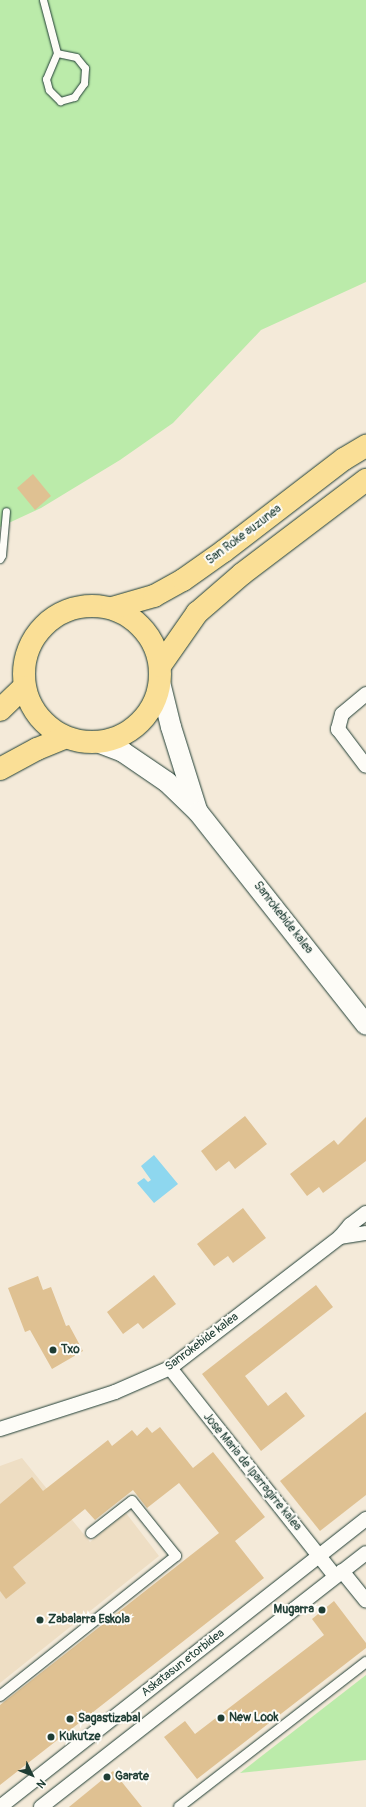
<!DOCTYPE html>
<html>
<head>
<meta charset="utf-8">
<style>
	body { margin:0 }
	#map { position:relative; width:366px; height:1807px; overflow:hidden; background:#f4ead9; font-family:Pangolin,sans-serif }
	div>[style] { position:absolute }
	[style*='--x'] { left:calc(var(--x)*1px); top:calc(var(--y)*1px); width:calc(var(--w)*1px); rotate:calc(var(--a)*1deg) }
	.built>* { inset:0; background:#eedec4 }
	.green>* { inset:0; background:#bbebaa }
	.water>* { inset:0; background:#8ed7ef }
	.building>* { inset:0; background:#dfc192 }
	.roads { filter:drop-shadow(0 0 1px #1f3d34) drop-shadow(0 0 1px #1f3d34) }
	.service>* { height:7px; margin:-3.5px; padding:0 3.5px; transform-origin:3.5px; border-radius:3.5px; background:#fdfcf7 }
	.pedestrian>* { height:10px; margin:-5px; padding:0 5px; transform-origin:5px; border-radius:5px; background:#fdfcf7 }
	.minor>* { height:14px; margin:-7px; padding:0 7px; transform-origin:7px; border-radius:7px; background:#fdfcf7 }
	.secondary>* { height:20px; margin:-10px; padding:0 10px; transform-origin:10px; border-radius:10px; background:#fdfcf7 }
	.primary>* { height:22px; margin:-11px; padding:0 11px; transform-origin:11px; border-radius:11px; background:#fadf96 }
	.primary>.ring { margin:-11px; padding:0; box-sizing:content-box; background:none; border:22px solid #fadf96; border-radius:50% }
	.dots>* { width:11px; height:11px; translate:-50% -50%; box-sizing:border-box; border:2px solid #fdfcf7; border-radius:50% }
	span { translate:-50% -50%; white-space:nowrap; text-align:center; line-height:1.15; -webkit-text-stroke:4px #fdfcf7; paint-order:stroke }
	.street-label { font-size:12px; color:#1f3d34 }
	.poi-label { font-size:12px; color:#1f3d34; font-weight:700 }
	.left { translate:0 -50%; text-align:left }
	.right { translate:-100% -50%; text-align:right }
	.north { position:absolute; left:12px; top:1755px; width:40px; height:40px; -webkit-text-stroke:3px #fdfcf7; paint-order:stroke; rotate:133deg; font-size:11px; font-weight:700; line-height:16px; text-align:center; color:#1f3d34 }
	.north::after { content:''; display:block; margin:auto; width:14px; height:18px; background:#1f3d34; clip-path:polygon(50% 0,100% 100%,50% 72%,0 100%) }
</style>
</head>
<body>
<div id="map">
	<div class="built">
		<i style="clip-path:polygon(22px 1458px,90px 1542px,126px 1513px,159px 1556px,0 1683px,0 1466px)"></i>
	</div>
	<div class="green">
		<i style="clip-path:polygon(0 0,366px 0,366px 282px,261px 330px,173px 423px,120px 460px,41px 508px,0 527px)"></i>
		<i style="clip-path:polygon(366px 1675px,366px 1760px,240px 1773px)"></i>
	</div>
	<div class="water">
		<i style="clip-path:polygon(154px 1155px,178px 1184px,154px 1203px,137px 1183px,144px 1178px,148px 1182px,151px 1180px,141px 1166px)"></i>
	</div>
	<div class="building">
		<i style="clip-path:polygon(33px 474px,51px 496px,35px 510px,17px 488px)"></i>
		<i style="clip-path:polygon(245px 1116px,267px 1144px,235px 1169px,229px 1161px,216px 1171px,201px 1151px)"></i>
		<i style="clip-path:polygon(366px 1117px,366px 1161px,323px 1193px,319px 1187px,307px 1196px,290px 1174px,334px 1140px,338px 1145px)"></i>
		<i style="clip-path:polygon(243px 1208px,266px 1238px,233px 1263px,228px 1256px,214px 1266px,197px 1244px)"></i>
		<i style="clip-path:polygon(154px 1275px,176px 1304px,143px 1329px,138px 1323px,123px 1334px,107px 1312px)"></i>
		<i style="clip-path:polygon(38px 1276px,43px 1290px,51px 1287px,66px 1326px,69px 1325px,83px 1351px,52px 1369px,30px 1330px,25px 1332px,8px 1288px)"></i>
		<i style="clip-path:polygon(316px 1285px,333px 1307px,245px 1376px,268px 1406px,286px 1392px,305px 1416px,261px 1451px,202px 1374px)"></i>
		<i style="clip-path:polygon(366px 1412px,366px 1495px,320px 1531px,280px 1481px)"></i>
		<i style="clip-path:polygon(147px 1427px,152px 1433px,160px 1427px,193px 1468px,213px 1452px,265px 1517px,235px 1541px,264px 1578px,0 1785px,0 1705px,219px 1533px,179px 1483px,147px 1508px,133px 1490px,95px 1520px,85px 1509px,13px 1567px,26px 1583px,6px 1599px,0 1591px,0 1504px,32px 1477px,43px 1491px,108px 1440px,112px 1446px,132px 1430px,137px 1436px)"></i>
		<i style="clip-path:polygon(334px 1601px,366px 1643px,366px 1648px,197px 1779px,164px 1737px,185px 1721px,195px 1734px,324px 1635px,312px 1619px)"></i>
		<i style="clip-path:polygon(113px 1771px,142px 1807px,69px 1807px)"></i>
	</div>
	<div class="roads">
		<div class="service">
			<i style="--x:43;--y:0;--w:55;--a:75.2"></i>
			<i style="--x:57;--y:53;--w:28;--a:113"></i>
			<i style="--x:46;--y:79;--w:11;--a:75"></i>
			<i style="--x:49;--y:90;--w:16;--a:45"></i>
			<i style="--x:60;--y:101;--w:15;--a:-16"></i>
			<i style="--x:74;--y:97;--w:17;--a:-54"></i>
			<i style="--x:84;--y:83;--w:15;--a:-86"></i>
			<i style="--x:85;--y:68;--w:14;--a:-129"></i>
			<i style="--x:76;--y:57;--w:19;--a:-168"></i>
			<i style="--x:0;--y:559;--w:4;--a:-63"></i>
			<i style="--x:2;--y:555;--w:44;--a:-84.8"></i>
		</div>
		<div class="pedestrian">
			<i style="--x:0;--y:1696;--w:225;--a:-38.5"></i>
			<i style="--x:176;--y:1556;--w:70;--a:-128.7"></i>
			<i style="--x:132;--y:1501;--w:52;--a:142"></i>
			<i style="--x:179;--y:1807;--w:237;--a:-37.8"></i>
		</div>
		<div class="minor">
			<i style="--x:366;--y:694;--w:31;--a:140"></i>
			<i style="--x:342;--y:714;--w:16;--a:105"></i>
			<i style="--x:338;--y:729;--w:46;--a:52.9"></i>
			<i style="--x:340;--y:1237;--w:26;--a:-9"></i>
			<i style="--x:170;--y:1368;--w:265;--a:51.6"></i>
			<i style="--x:0;--y:1429;--w:121;--a:-17.8"></i>
			<i style="--x:115;--y:1392;--w:60;--a:-23.6"></i>
			<i style="--x:170;--y:1368;--w:215;--a:-37.6"></i>
			<i style="--x:340;--y:1237;--w:16;--a:-50"></i>
			<i style="--x:350;--y:1225;--w:20;--a:-37"></i>
			<i style="--x:342;--y:1571;--w:38;--a:51"></i>
			<i style="--x:0;--y:1807;--w:466;--a:-38.2"></i>
			<i style="--x:41;--y:1807;--w:412;--a:-38"></i>
		</div>
		<div class="secondary">
			<i style="--x:160;--y:682;--w:46;--a:76.3"></i>
			<i style="--x:171;--y:727;--w:87;--a:72.6"></i>
			<i style="--x:97;--y:742;--w:28;--a:21"></i>
			<i style="--x:123;--y:752;--w:53;--a:34.3"></i>
			<i style="--x:167;--y:782;--w:43;--a:44.1"></i>
			<i style="--x:198;--y:812;--w:271;--a:51.7"></i>
		</div>
		<div class="primary">
			<i class="ring" style="left:24px;top:606px;width:114px;height:114px"></i>
			<i style="--x:112;--y:608;--w:44;--a:-15.9"></i>
			<i style="--x:154;--y:596;--w:33;--a:-29"></i>
			<i style="--x:183;--y:580;--w:50;--a:-35.3"></i>
			<i style="--x:224;--y:551;--w:151;--a:-37.5"></i>
			<i style="--x:344;--y:459;--w:26;--a:-31"></i>
			<i style="--x:160;--y:666;--w:65;--a:-55.1"></i>
			<i style="--x:197;--y:613;--w:60;--a:-40.9"></i>
			<i style="--x:242;--y:574;--w:156;--a:-37.2"></i>
			<i style="--x:0;--y:710;--w:33;--a:-44"></i>
			<i style="--x:0;--y:769;--w:42;--a:-28.4"></i>
			<i style="--x:37;--y:749;--w:31;--a:-22"></i>
		</div>
	</div>
	<div class="dots">
		<i style="left:53px;top:1350px;background:#1f3d34"></i>
		<i style="left:322px;top:1610px;background:#1f3d34"></i>
		<i style="left:40px;top:1620px;background:#1f3d34"></i>
		<i style="left:221px;top:1718px;background:#1f3d34"></i>
		<i style="left:70px;top:1719px;background:#1f3d34"></i>
		<i style="left:51px;top:1737px;background:#1f3d34"></i>
		<i style="left:107px;top:1777px;background:#1f3d34"></i>
	</div>
	<div class="street-label">
		<span style="left:244px;top:535px;rotate:-37deg">San Roke auzunea</span>
		<span style="left:283px;top:918px;rotate:52deg">Sanrokebide kalea</span>
		<span style="left:202px;top:1342px;rotate:-37deg">Sanrokebide kalea</span>
		<span style="left:252px;top:1472px;rotate:51deg">Jose Maria de Iparragirre kalea</span>
		<span style="left:183px;top:1663px;rotate:-38deg">Askatasun etorbidea</span>
	</div>
	<div class="poi-label">
		<span class="left" style="left:61px;top:1350px">Txo</span>
		<span class="right" style="left:314px;top:1610px">Mugarra</span>
		<span class="left" style="left:48px;top:1620px">Zabalarra Eskola</span>
		<span class="left" style="left:229px;top:1718px">New Look</span>
		<span class="left" style="left:78px;top:1719px">Sagastizabal</span>
		<span class="left" style="left:59px;top:1737px">Kukutze</span>
		<span class="left" style="left:115px;top:1777px">Garate</span>
	</div>
	<div class="north">N</div>
</div>
</body>
</html>
